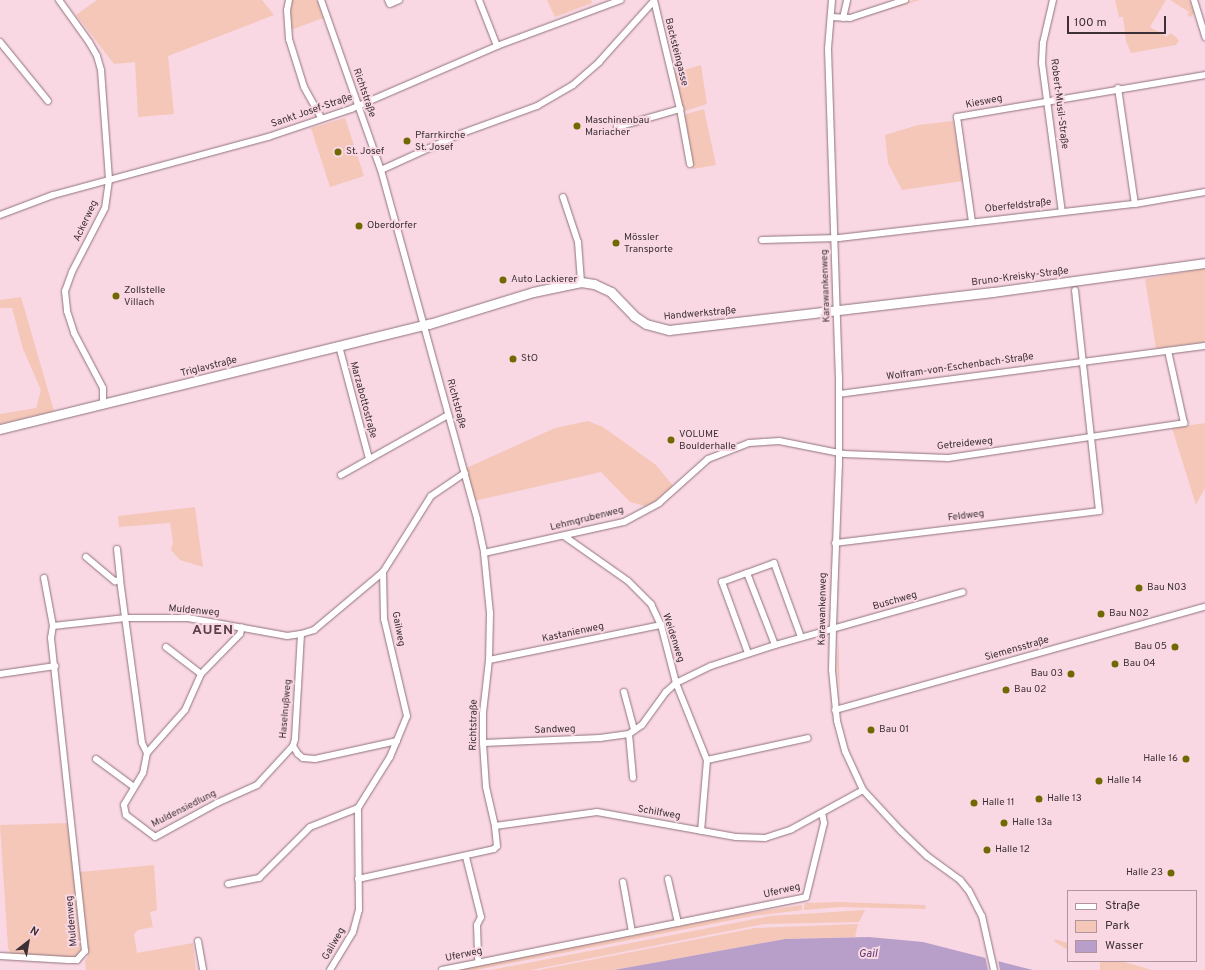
<!DOCTYPE html>
<html>
<head>
<meta charset="utf-8">
<style>
	body { margin:0 }
	#map { position:relative; width:1205px; height:970px; overflow:hidden; background:#f9d8e4; font-family:Overpass,sans-serif }
	div>[style] { position:absolute }
	[style*='--x'] { left:calc(var(--x)*1px); top:calc(var(--y)*1px); width:calc(var(--w)*1px); rotate:calc(var(--a)*1deg) }
	.green>* { inset:0; background:#f4c7b8 }
	.water>* { inset:0; background:#b79fca }
	.pier>* { inset:0; background:#f9d8e4 }
	.roads { filter:drop-shadow(0 0 1px #90727d) drop-shadow(0 0 1px #90727d) }
	.street>* { height:6px; margin:-3px; padding:0 3px; transform-origin:3px; border-radius:3px; background:#fff }
	.secondary>* { height:9px; margin:-4.5px; padding:0 4.5px; transform-origin:4.5px; border-radius:4.5px; background:#fff }
	.dots>* { width:11px; height:11px; translate:-50% -50%; box-sizing:border-box; border:2px solid #f9d8e4; border-radius:50% }
	span { translate:-50% -50%; white-space:nowrap; text-align:center; line-height:1.15; -webkit-text-stroke:4px #f9d8e4; paint-order:stroke }
	.street-label { font-size:10px; color:#3d3135 }
	.poi-label { font-size:10px; color:#3d3135 }
	.left { translate:0 -50%; text-align:left }
	.right { translate:-100% -50%; text-align:right }
	.water-label { font-size:11px; color:#59386f; font-style:italic }
	.district-label { font-size:14px; color:#593f49; font-weight:700; letter-spacing:1px }
	.legend { position:absolute; left:1067px; top:890px; width:130px; height:72px; box-sizing:border-box; background:#f9d8e4; border:1px solid #ae959e; margin:0; padding:5px 7px; list-style:none; font-size:12px; color:#3d3135 }
	.legend li { display:flex; align-items:center; gap:8px; height:20px }
	.legend b { width:20px; border:1px solid #ae959e }
	.north { position:absolute; left:8px; top:922px; width:40px; height:40px; -webkit-text-stroke:3px #f9d8e4; paint-order:stroke; rotate:31deg; font-size:11px; font-weight:700; line-height:16px; text-align:center; color:#3d3135 }
	.north::after { content:''; display:block; margin:auto; width:14px; height:18px; background:#3d3135; clip-path:polygon(50% 0,100% 100%,50% 72%,0 100%) }
	.scale { position:absolute; left:1067px; top:16px; width:99px; height:18px; box-sizing:border-box; border:2px solid #3d3135; border-top:0; padding-left:5px; font-size:12px; line-height:14px; white-space:nowrap; color:#3d3135; -webkit-text-stroke:3px #f9d8e4; paint-order:stroke }
</style>
</head>
<body>
<div id="map">
	<div class="green">
		<i style="clip-path:polygon(97px 0,262px 0,274px 15px,168px 56px,174px 114px,138px 117px,135px 62px,114px 64px,76px 15px)"></i>
		<i style="clip-path:polygon(290px 0,317px 0,323px 18px,291px 30px)"></i>
		<i style="clip-path:polygon(547px 0,591px 0,592px 3px,555px 17px)"></i>
		<i style="clip-path:polygon(914px 0,920px 0,851px 21px,841px 21px)"></i>
		<i style="clip-path:polygon(1115px 0,1166px 0,1150px 27px,1167px 37px,1170px 33px,1175px 36px,1179px 41px,1176px 45px,1131px 53px,1126px 41px,1123px 17px,1119px 17px)"></i>
		<i style="clip-path:polygon(1170px 0,1189px 0,1194px 13px,1191px 17px,1187px 15px,1189px 12px)"></i>
		<i style="clip-path:polygon(701px 65px,707px 104px,682px 112px,674px 73px)"></i>
		<i style="clip-path:polygon(704px 109px,716px 165px,693px 169px,683px 115px)"></i>
		<i style="clip-path:polygon(345px 118px,364px 176px,330px 187px,311px 128px)"></i>
		<i style="clip-path:polygon(953px 121px,963px 181px,902px 190px,888px 163px,885px 135px,918px 125px)"></i>
		<i style="clip-path:polygon(1205px 268px,1205px 342px,1156px 349px,1145px 279px)"></i>
		<i style="clip-path:polygon(21px 297px,54px 411px,0 424px,0 414px,36px 408px,41px 390px,23px 349px,12px 308px,0 308px,0 300px)"></i>
		<i style="clip-path:polygon(588px 421px,603px 427px,656px 465px,673px 486px,648px 507px,630px 502px,601px 472px,474px 501px,464px 469px,555px 428px)"></i>
		<i style="clip-path:polygon(1205px 423px,1205px 488px,1196px 505px,1172px 428px)"></i>
		<i style="clip-path:polygon(195px 507px,203px 567px,180px 560px,171px 550px,173px 542px,170px 523px,119px 527px,118px 516px)"></i>
		<i style="clip-path:polygon(839px 639px,839px 664px,840px 694px,837px 665px)"></i>
		<i style="clip-path:polygon(70px 823px,81px 952px,76px 957px,12px 955px,8px 948px,0 825px)"></i>
		<i style="clip-path:polygon(154px 865px,157px 910px,150px 912px,153px 927px,138px 930px,134px 934px,137px 953px,193px 943px,196px 970px,86px 970px,85px 961px,88px 956px,80px 872px)"></i>
		<i style="clip-path:polygon(838px 902px,925px 905px,926px 909px,841px 907px,804px 910px,804px 907px,805px 903px)"></i>
		<i style="clip-path:polygon(802px 905px,802px 910px,753px 916px,476px 970px,452px 970px,736px 915px)"></i>
		<i style="clip-path:polygon(865px 910px,859px 922px,764px 924px,531px 970px,491px 970px,770px 916px)"></i>
		<i style="clip-path:polygon(858px 924px,855px 937px,785px 939px,614px 970px,539px 970px,755px 928px)"></i>
		<i style="clip-path:polygon(1054px 939px,1068px 943px,1068px 950px,1055px 942px)"></i>
		<i style="clip-path:polygon(1097px 961px,1121px 961px,1152px 970px,1100px 970px,1100px 962px)"></i>
	</div>
	<div class="water">
		<i style="clip-path:polygon(869px 937px,923px 942px,1033px 970px,614px 970px,785px 939px)"></i>
	</div>
	<div class="pier">
		<i style="clip-path:polygon(985px 956px,998px 960px,1000px 970px,988px 970px)"></i>
	</div>
	<div class="roads">
		<div class="street">
			<i style="--x:59;--y:0;--w:52;--a:54.5"></i>
			<i style="--x:89;--y:42;--w:16;--a:60"></i>
			<i style="--x:97;--y:56;--w:15;--a:74"></i>
			<i style="--x:101;--y:70;--w:110;--a:85.8"></i>
			<i style="--x:109;--y:180;--w:28;--a:98"></i>
			<i style="--x:105;--y:208;--w:72;--a:117.3"></i>
			<i style="--x:72;--y:272;--w:20;--a:110"></i>
			<i style="--x:65;--y:291;--w:20;--a:84"></i>
			<i style="--x:67;--y:311;--w:23;--a:72"></i>
			<i style="--x:74;--y:333;--w:62;--a:62.2"></i>
			<i style="--x:103;--y:388;--w:16;--a:90"></i>
			<i style="--x:289;--y:0;--w:10;--a:101"></i>
			<i style="--x:287;--y:10;--w:29;--a:86"></i>
			<i style="--x:289;--y:39;--w:50;--a:72.6"></i>
			<i style="--x:304;--y:87;--w:35;--a:61"></i>
			<i style="--x:321;--y:0;--w:180;--a:70.6"></i>
			<i style="--x:381;--y:170;--w:362;--a:74.6"></i>
			<i style="--x:477;--y:519;--w:35;--a:78"></i>
			<i style="--x:484;--y:553;--w:60;--a:84.3"></i>
			<i style="--x:490;--y:613;--w:47;--a:91.2"></i>
			<i style="--x:489;--y:660;--w:53;--a:96.5"></i>
			<i style="--x:483;--y:713;--w:30;--a:90"></i>
			<i style="--x:483;--y:743;--w:44;--a:86.1"></i>
			<i style="--x:486;--y:787;--w:40;--a:77"></i>
			<i style="--x:388;--y:0;--w:4;--a:63"></i>
			<i style="--x:390;--y:4;--w:10;--a:-24"></i>
			<i style="--x:479;--y:0;--w:49;--a:68.6"></i>
			<i style="--x:654;--y:0;--w:112;--a:76.6"></i>
			<i style="--x:680;--y:109;--w:56;--a:79.7"></i>
			<i style="--x:832;--y:0;--w:49;--a:94.7"></i>
			<i style="--x:828;--y:49;--w:328;--a:88.1"></i>
			<i style="--x:839;--y:377;--w:86;--a:90"></i>
			<i style="--x:839;--y:463;--w:166;--a:92.1"></i>
			<i style="--x:833;--y:629;--w:41;--a:91.4"></i>
			<i style="--x:832;--y:670;--w:51;--a:84.4"></i>
			<i style="--x:837;--y:721;--w:31;--a:75"></i>
			<i style="--x:845;--y:751;--w:43;--a:65.2"></i>
			<i style="--x:863;--y:790;--w:56;--a:47.2"></i>
			<i style="--x:901;--y:831;--w:36;--a:44"></i>
			<i style="--x:927;--y:856;--w:41;--a:36"></i>
			<i style="--x:960;--y:880;--w:14;--a:51"></i>
			<i style="--x:969;--y:891;--w:28;--a:63"></i>
			<i style="--x:982;--y:916;--w:55;--a:77.5"></i>
			<i style="--x:1053;--y:0;--w:44;--a:103.1"></i>
			<i style="--x:1043;--y:43;--w:20;--a:93"></i>
			<i style="--x:1042;--y:63;--w:150;--a:82.4"></i>
			<i style="--x:1194;--y:0;--w:39;--a:73"></i>
			<i style="--x:831;--y:17;--w:19;--a:3"></i>
			<i style="--x:850;--y:18;--w:58;--a:-18.1"></i>
			<i style="--x:843;--y:18;--w:18;--a:-77"></i>
			<i style="--x:0;--y:42;--w:76;--a:50.9"></i>
			<i style="--x:1118;--y:88;--w:117;--a:81.7"></i>
			<i style="--x:617;--y:127;--w:66;--a:-15.9"></i>
			<i style="--x:381;--y:170;--w:87;--a:-24.5"></i>
			<i style="--x:460;--y:134;--w:82;--a:-20"></i>
			<i style="--x:537;--y:106;--w:42;--a:-30.3"></i>
			<i style="--x:573;--y:85;--w:35;--a:-41"></i>
			<i style="--x:599;--y:62;--w:82;--a:-48"></i>
			<i style="--x:563;--y:197;--w:47;--a:71.6"></i>
			<i style="--x:578;--y:242;--w:40;--a:85.7"></i>
			<i style="--x:0;--y:215;--w:57;--a:-20.7"></i>
			<i style="--x:53;--y:195;--w:223;--a:-15.1"></i>
			<i style="--x:268;--y:137;--w:88;--a:-18.6"></i>
			<i style="--x:351;--y:109;--w:159;--a:-23.3"></i>
			<i style="--x:497;--y:46;--w:132;--a:-20.4"></i>
			<i style="--x:972;--y:222;--w:106;--a:-98.1"></i>
			<i style="--x:957;--y:117;--w:252;--a:-9.6"></i>
			<i style="--x:762;--y:240;--w:77;--a:-1.5"></i>
			<i style="--x:839;--y:238;--w:298;--a:-6.6"></i>
			<i style="--x:1135;--y:204;--w:71;--a:-9.7"></i>
			<i style="--x:339;--y:346;--w:117;--a:75.1"></i>
			<i style="--x:839;--y:394;--w:369;--a:-7.5"></i>
			<i style="--x:341;--y:475;--w:123;--a:-29.3"></i>
			<i style="--x:564;--y:536;--w:78;--a:35.1"></i>
			<i style="--x:628;--y:581;--w:33;--a:45"></i>
			<i style="--x:651;--y:604;--w:23;--a:65"></i>
			<i style="--x:661;--y:625;--w:60;--a:75.5"></i>
			<i style="--x:676;--y:683;--w:83;--a:68.1"></i>
			<i style="--x:707;--y:760;--w:71;--a:94.8"></i>
			<i style="--x:835;--y:543;--w:266;--a:-6.9"></i>
			<i style="--x:1099;--y:511;--w:222;--a:-96.2"></i>
			<i style="--x:117;--y:549;--w:31;--a:84"></i>
			<i style="--x:484;--y:553;--w:143;--a:-12.5"></i>
			<i style="--x:624;--y:522;--w:40;--a:-28"></i>
			<i style="--x:659;--y:503;--w:66;--a:-41.9"></i>
			<i style="--x:708;--y:459;--w:44;--a:-21.3"></i>
			<i style="--x:749;--y:443;--w:30;--a:-4"></i>
			<i style="--x:779;--y:441;--w:66;--a:11.3"></i>
			<i style="--x:844;--y:454;--w:104;--a:2.2"></i>
			<i style="--x:948;--y:458;--w:239;--a:-8.4"></i>
			<i style="--x:1184;--y:423;--w:74;--a:-102.5"></i>
			<i style="--x:86;--y:557;--w:38;--a:40"></i>
			<i style="--x:115;--y:581;--w:5;--a:-11"></i>
			<i style="--x:120;--y:580;--w:164;--a:82.3"></i>
			<i style="--x:142;--y:743;--w:11;--a:63"></i>
			<i style="--x:147;--y:753;--w:20;--a:101"></i>
			<i style="--x:143;--y:773;--w:37;--a:121"></i>
			<i style="--x:124;--y:805;--w:10;--a:79"></i>
			<i style="--x:126;--y:815;--w:36;--a:37"></i>
			<i style="--x:155;--y:837;--w:71;--a:-28.7"></i>
			<i style="--x:217;--y:803;--w:44;--a:-24.2"></i>
			<i style="--x:257;--y:785;--w:53;--a:-47.3"></i>
			<i style="--x:747;--y:573;--w:29;--a:-20"></i>
			<i style="--x:774;--y:563;--w:79;--a:70"></i>
			<i style="--x:53;--y:626;--w:73;--a:-6.3"></i>
			<i style="--x:126;--y:618;--w:62;--a:0"></i>
			<i style="--x:188;--y:618;--w:101;--a:10.3"></i>
			<i style="--x:287;--y:636;--w:14;--a:-8"></i>
			<i style="--x:301;--y:634;--w:14;--a:-17"></i>
			<i style="--x:314;--y:630;--w:90;--a:-40"></i>
			<i style="--x:301;--y:634;--w:105;--a:93.3"></i>
			<i style="--x:295;--y:739;--w:7;--a:106"></i>
			<i style="--x:293;--y:746;--w:9;--a:58"></i>
			<i style="--x:298;--y:754;--w:6;--a:39"></i>
			<i style="--x:303;--y:758;--w:12;--a:5"></i>
			<i style="--x:315;--y:759;--w:84;--a:-12.4"></i>
			<i style="--x:166;--y:647;--w:44;--a:37.6"></i>
			<i style="--x:748;--y:653;--w:76;--a:-110.1"></i>
			<i style="--x:722;--y:582;--w:27;--a:-20"></i>
			<i style="--x:747;--y:573;--w:77;--a:68.7"></i>
			<i style="--x:489;--y:660;--w:176;--a:-11.5"></i>
			<i style="--x:0;--y:674;--w:56;--a:-8.3"></i>
			<i style="--x:624;--y:692;--w:39;--a:75"></i>
			<i style="--x:835;--y:710;--w:384;--a:-15.6"></i>
			<i style="--x:629;--y:734;--w:44;--a:84.8"></i>
			<i style="--x:483;--y:743;--w:117;--a:-2.4"></i>
			<i style="--x:600;--y:738;--w:29;--a:-8"></i>
			<i style="--x:629;--y:734;--w:16;--a:-35"></i>
			<i style="--x:642;--y:725;--w:41;--a:-54"></i>
			<i style="--x:666;--y:692;--w:13;--a:-42"></i>
			<i style="--x:676;--y:683;--w:39;--a:-26"></i>
			<i style="--x:711;--y:666;--w:67;--a:-18.2"></i>
			<i style="--x:775;--y:645;--w:195;--a:-15.7"></i>
			<i style="--x:147;--y:753;--w:57;--a:-48.5"></i>
			<i style="--x:185;--y:710;--w:39;--a:-66"></i>
			<i style="--x:201;--y:674;--w:56;--a:-45.7"></i>
			<i style="--x:240;--y:634;--w:7;--a:-74"></i>
			<i style="--x:96;--y:759;--w:47;--a:36.4"></i>
			<i style="--x:707;--y:760;--w:103;--a:-12.3"></i>
			<i style="--x:466;--y:857;--w:62;--a:76"></i>
			<i style="--x:481;--y:917;--w:9;--a:117"></i>
			<i style="--x:477;--y:925;--w:37;--a:88"></i>
			<i style="--x:358;--y:879;--w:139;--a:-12.4"></i>
			<i style="--x:494;--y:849;--w:4;--a:-45"></i>
			<i style="--x:497;--y:846;--w:20;--a:-96"></i>
			<i style="--x:495;--y:826;--w:103;--a:-7.8"></i>
			<i style="--x:597;--y:812;--w:141;--a:10.2"></i>
			<i style="--x:736;--y:837;--w:29;--a:2"></i>
			<i style="--x:765;--y:838;--w:28;--a:-18"></i>
			<i style="--x:792;--y:829;--w:81;--a:-28.8"></i>
			<i style="--x:668;--y:879;--w:45;--a:77.2"></i>
			<i style="--x:623;--y:882;--w:51;--a:79.8"></i>
			<i style="--x:228;--y:884;--w:32;--a:-11"></i>
			<i style="--x:259;--y:878;--w:72;--a:-45"></i>
			<i style="--x:310;--y:827;--w:52;--a:-21.6"></i>
			<i style="--x:198;--y:941;--w:29;--a:80"></i>
			<i style="--x:0;--y:956;--w:68;--a:3.4"></i>
			<i style="--x:68;--y:960;--w:9;--a:0"></i>
			<i style="--x:77;--y:960;--w:12;--a:-48"></i>
			<i style="--x:85;--y:951;--w:315;--a:-96.2"></i>
			<i style="--x:51;--y:638;--w:12;--a:-81"></i>
			<i style="--x:53;--y:626;--w:49;--a:-100.6"></i>
			<i style="--x:330;--y:970;--w:44;--a:-58.8"></i>
			<i style="--x:353;--y:932;--w:23;--a:-75"></i>
			<i style="--x:359;--y:910;--w:102;--a:-90.6"></i>
			<i style="--x:358;--y:808;--w:60;--a:-57.9"></i>
			<i style="--x:390;--y:757;--w:44;--a:-67.5"></i>
			<i style="--x:407;--y:716;--w:100;--a:-103.3"></i>
			<i style="--x:384;--y:619;--w:47;--a:-91.2"></i>
			<i style="--x:383;--y:572;--w:90;--a:-57.7"></i>
			<i style="--x:431;--y:496;--w:41;--a:-34.1"></i>
			<i style="--x:442;--y:970;--w:371;--a:-11.3"></i>
			<i style="--x:806;--y:897;--w:76;--a:-76.3"></i>
			<i style="--x:824;--y:823;--w:10;--a:-101"></i>
		</div>
		<div class="secondary">
			<i style="--x:0;--y:429;--w:442;--a:-13.8"></i>
			<i style="--x:429;--y:324;--w:109;--a:-17.1"></i>
			<i style="--x:533;--y:292;--w:49;--a:-11.8"></i>
			<i style="--x:581;--y:282;--w:13;--a:9"></i>
			<i style="--x:594;--y:284;--w:19;--a:25"></i>
			<i style="--x:611;--y:292;--w:33;--a:46"></i>
			<i style="--x:634;--y:316;--w:14;--a:34"></i>
			<i style="--x:646;--y:324;--w:24;--a:15"></i>
			<i style="--x:669;--y:330;--w:326;--a:-6.7"></i>
			<i style="--x:993;--y:292;--w:214;--a:-7.8"></i>
		</div>
	</div>
	<div class="dots">
		<i style="left:577px;top:126px;background:#706902"></i>
		<i style="left:407px;top:141px;background:#706902"></i>
		<i style="left:338px;top:152px;background:#706902"></i>
		<i style="left:359px;top:226px;background:#706902"></i>
		<i style="left:616px;top:243px;background:#706902"></i>
		<i style="left:503px;top:280px;background:#706902"></i>
		<i style="left:116px;top:296px;background:#706902"></i>
		<i style="left:513px;top:359px;background:#706902"></i>
		<i style="left:671px;top:440px;background:#706902"></i>
		<i style="left:1139px;top:588px;background:#706902"></i>
		<i style="left:1101px;top:614px;background:#706902"></i>
		<i style="left:1175px;top:647px;background:#706902"></i>
		<i style="left:1115px;top:664px;background:#706902"></i>
		<i style="left:1071px;top:674px;background:#706902"></i>
		<i style="left:1006px;top:690px;background:#706902"></i>
		<i style="left:871px;top:730px;background:#706902"></i>
		<i style="left:1186px;top:759px;background:#706902"></i>
		<i style="left:1099px;top:781px;background:#706902"></i>
		<i style="left:1039px;top:799px;background:#706902"></i>
		<i style="left:974px;top:803px;background:#706902"></i>
		<i style="left:1004px;top:823px;background:#706902"></i>
		<i style="left:987px;top:850px;background:#706902"></i>
		<i style="left:1171px;top:873px;background:#706902"></i>
	</div>
	<div class="street-label">
		<span style="left:676px;top:52px;rotate:76deg">Backsteingasse</span>
		<span style="left:364px;top:93px;rotate:71deg">Richtstraße</span>
		<span style="left:984px;top:102px;rotate:-11deg">Kiesweg</span>
		<span style="left:1059px;top:104px;rotate:83deg">Robert-Musil-Straße</span>
		<span style="left:312px;top:111px;rotate:-19deg">Sankt Josef-Straße</span>
		<span style="left:1018px;top:206px;rotate:-6deg">Oberfeldstraße</span>
		<span style="left:86px;top:221px;rotate:-65deg">Ackerweg</span>
		<span style="left:1020px;top:277px;rotate:-7deg">Bruno-Kreisky-Straße</span>
		<span style="left:826px;top:286px;rotate:-92deg">Karawankenweg</span>
		<span style="left:700px;top:314px;rotate:-5deg">Handwerkstraße</span>
		<span style="left:209px;top:367px;rotate:-14deg">Triglavstraße</span>
		<span style="left:960px;top:367px;rotate:-8deg">Wolfram-von-Eschenbach-Straße</span>
		<span style="left:363px;top:400px;rotate:75deg">Marzabottostraße</span>
		<span style="left:456px;top:404px;rotate:75deg">Richtstraße</span>
		<span style="left:965px;top:444px;rotate:-6deg">Getreideweg</span>
		<span style="left:966px;top:516px;rotate:-7deg">Feldweg</span>
		<span style="left:587px;top:519px;rotate:-14deg">Lehmgrubenweg</span>
		<span style="left:895px;top:601px;rotate:-16deg">Buschweg</span>
		<span style="left:823px;top:609px;rotate:-89deg">Karawankenweg</span>
		<span style="left:194px;top:611px;rotate:5deg">Muldenweg</span>
		<span style="left:398px;top:629px;rotate:79deg">Gailweg</span>
		<span style="left:573px;top:633px;rotate:-12deg">Kastanienweg</span>
		<span style="left:673px;top:638px;rotate:72deg">Weidenweg</span>
		<span style="left:1017px;top:649px;rotate:-16deg">Siemensstraße</span>
		<span style="left:286px;top:709px;rotate:-85deg">Haselnußweg</span>
		<span style="left:474px;top:725px;rotate:-89deg">Richtstraße</span>
		<span style="left:555px;top:730px;rotate:-2deg">Sandweg</span>
		<span style="left:184px;top:809px;rotate:-27deg">Muldensiedlung</span>
		<span style="left:659px;top:813px;rotate:10deg">Schilfweg</span>
		<span style="left:782px;top:891px;rotate:-13deg">Uferweg</span>
		<span style="left:72px;top:921px;rotate:-95deg">Muldenweg</span>
		<span style="left:334px;top:944px;rotate:-60deg">Gailweg</span>
		<span style="left:464px;top:955px;rotate:-12deg">Uferweg</span>
	</div>
	<div class="poi-label">
		<span class="left" style="left:585px;top:126px">Maschinenbau<br>Mariacher</span>
		<span class="left" style="left:415px;top:141px">Pfarrkirche<br>St. Josef</span>
		<span class="left" style="left:346px;top:152px">St. Josef</span>
		<span class="left" style="left:367px;top:226px">Oberdorfer</span>
		<span class="left" style="left:624px;top:243px">Mössler<br>Transporte</span>
		<span class="left" style="left:511px;top:280px">Auto Lackierer</span>
		<span class="left" style="left:124px;top:296px">Zollstelle<br>Villach</span>
		<span class="left" style="left:521px;top:359px">StO</span>
		<span class="left" style="left:679px;top:440px">VOLUME<br>Boulderhalle</span>
		<span class="left" style="left:1147px;top:588px">Bau N03</span>
		<span class="left" style="left:1109px;top:614px">Bau N02</span>
		<span class="right" style="left:1167px;top:647px">Bau 05</span>
		<span class="left" style="left:1123px;top:664px">Bau 04</span>
		<span class="right" style="left:1063px;top:674px">Bau 03</span>
		<span class="left" style="left:1014px;top:690px">Bau 02</span>
		<span class="left" style="left:879px;top:730px">Bau 01</span>
		<span class="right" style="left:1178px;top:759px">Halle 16</span>
		<span class="left" style="left:1107px;top:781px">Halle 14</span>
		<span class="left" style="left:1047px;top:799px">Halle 13</span>
		<span class="left" style="left:982px;top:803px">Halle 11</span>
		<span class="left" style="left:1012px;top:823px">Halle 13a</span>
		<span class="left" style="left:995px;top:850px">Halle 12</span>
		<span class="right" style="left:1163px;top:873px">Halle 23</span>
	</div>
	<div class="water-label">
		<span style="left:868px;top:954px">Gail</span>
	</div>
	<div class="district-label">
		<span style="left:213px;top:631px">AUEN</span>
	</div>
	<ul class="legend">
	<li><b style="height:5px;background:#fff"></b>Straße</li>
	<li><b style="height:11px;background:#f4c7b8"></b>Park</li>
	<li><b style="height:11px;background:#b79fca"></b>Wasser</li>
	</ul>
	<div class="north">N</div>
	<div class="scale">100 m</div>
</div>
</body>
</html>
